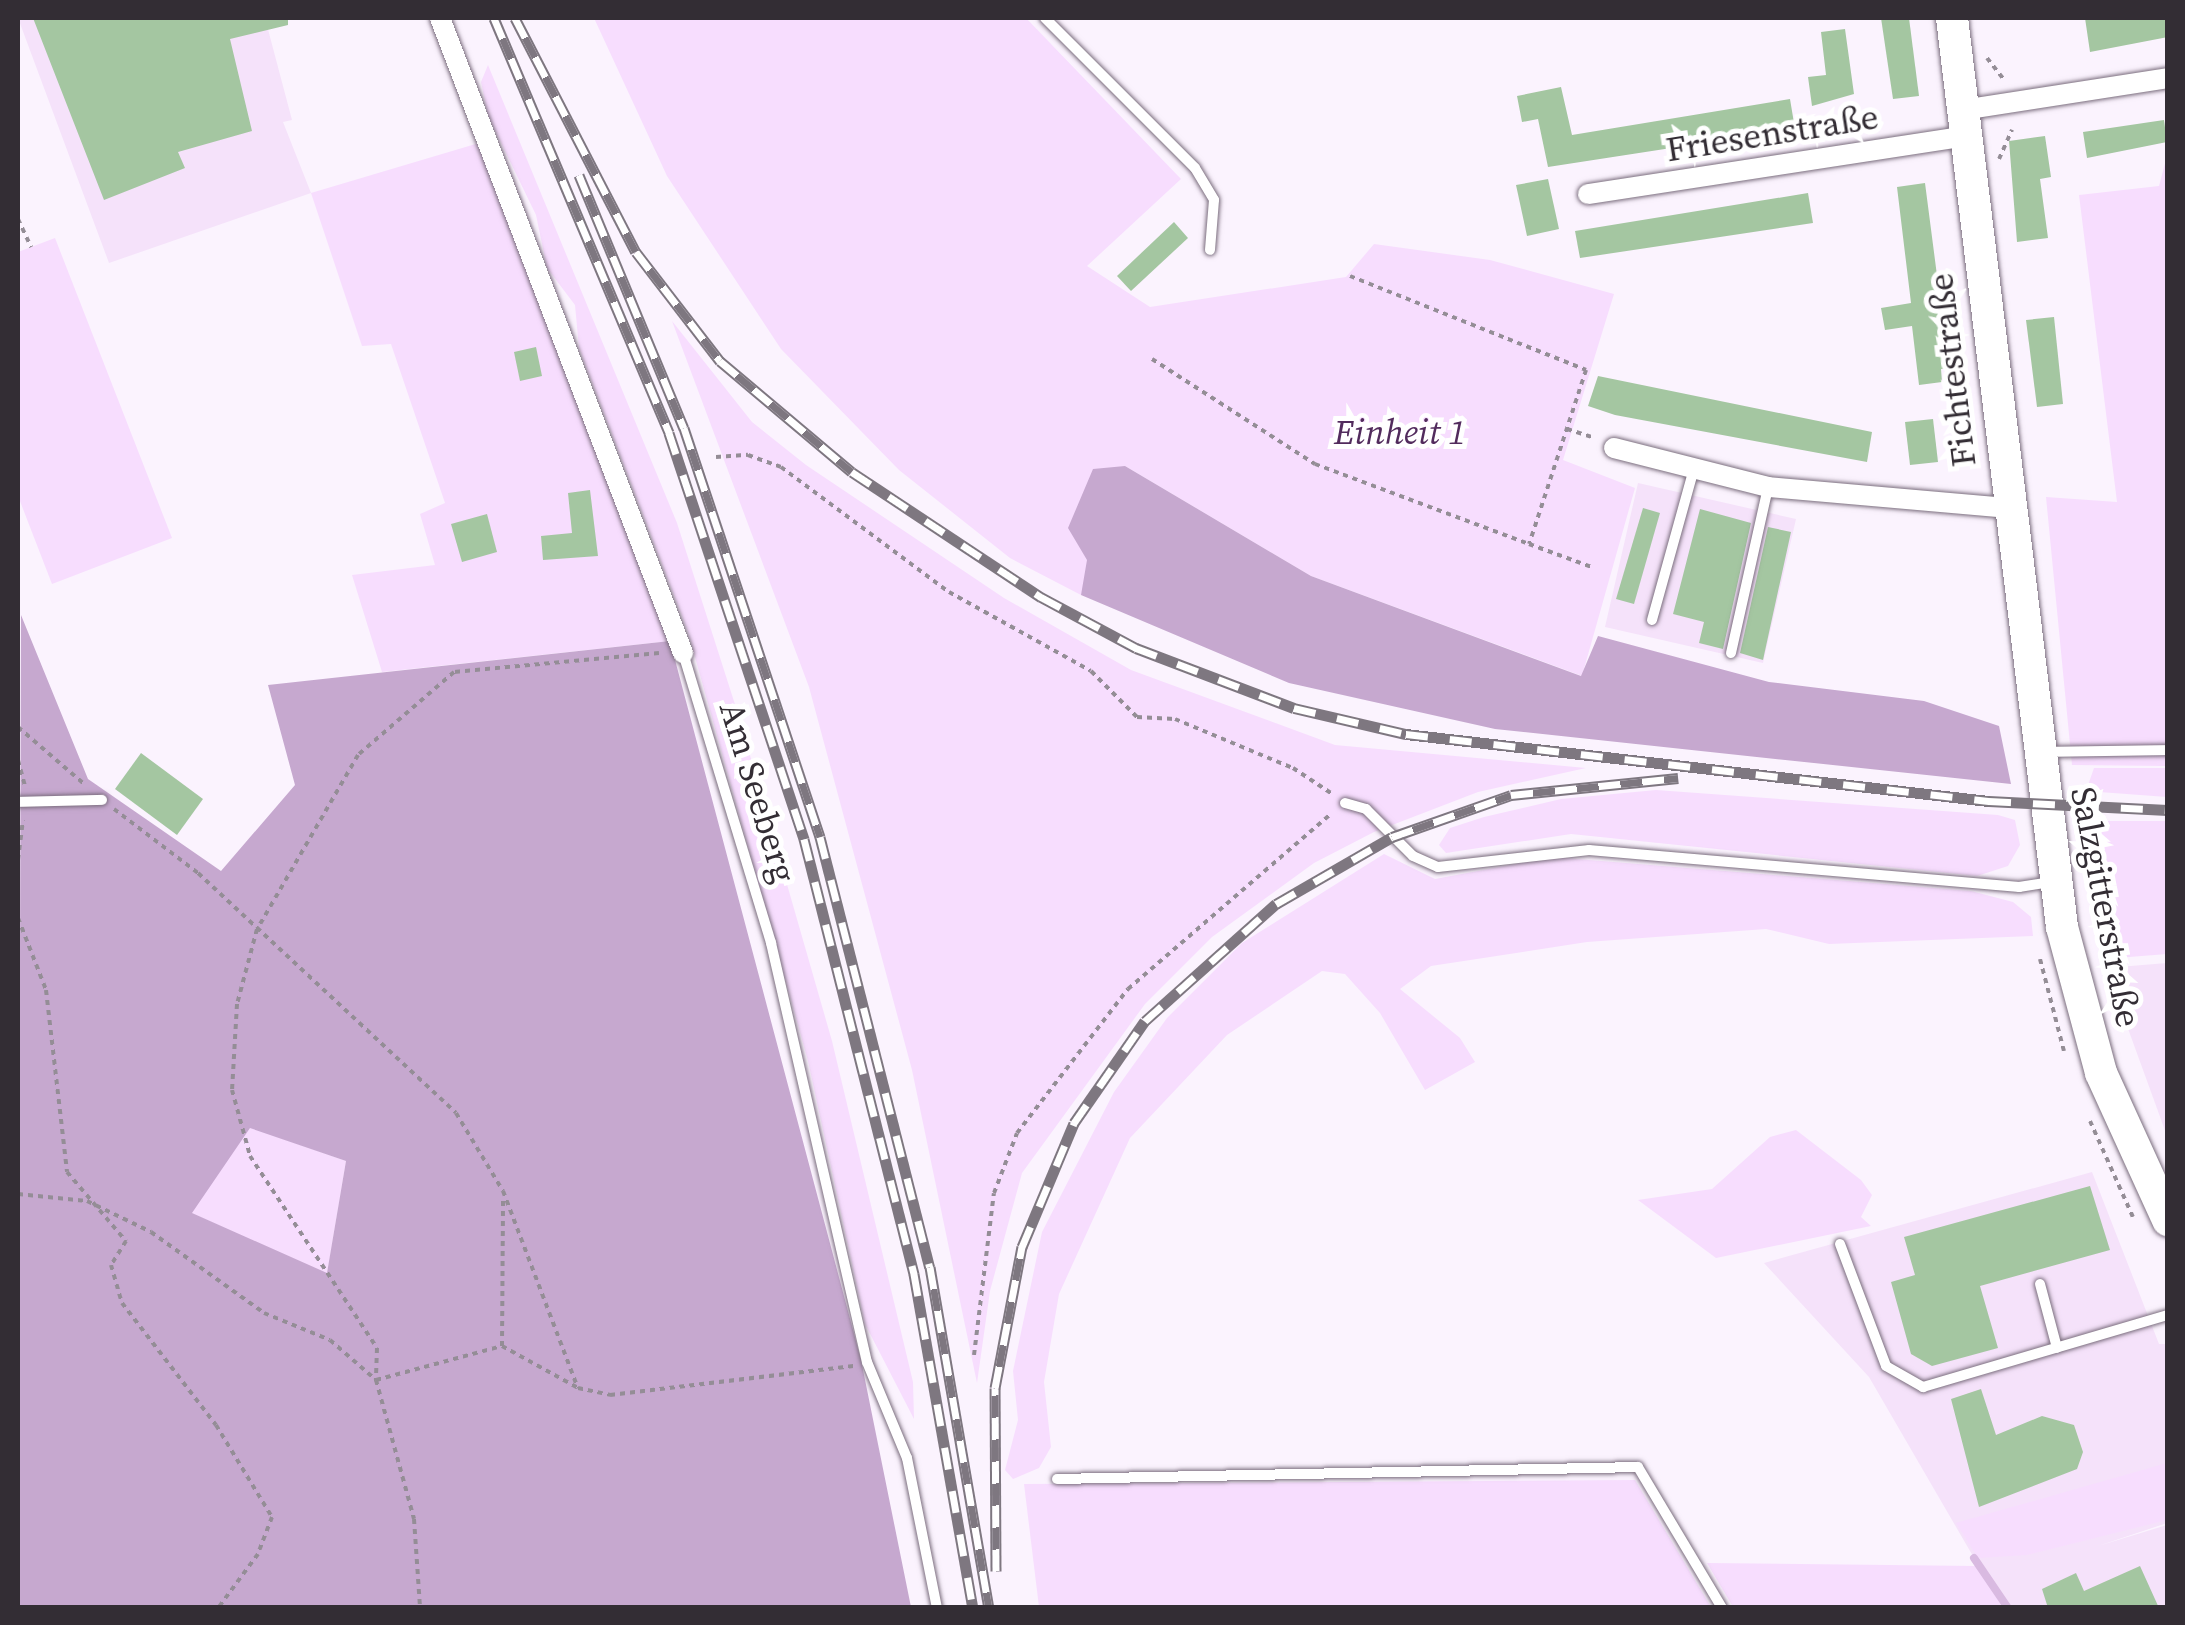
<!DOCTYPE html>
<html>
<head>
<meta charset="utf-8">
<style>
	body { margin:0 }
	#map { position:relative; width:2185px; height:1625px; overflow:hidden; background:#fbf3fe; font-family:"Source Serif 4",serif }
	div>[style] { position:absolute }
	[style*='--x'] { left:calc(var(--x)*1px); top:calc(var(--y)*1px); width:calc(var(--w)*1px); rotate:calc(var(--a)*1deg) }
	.built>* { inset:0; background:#f5e2fa }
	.green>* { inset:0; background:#f7ddfe }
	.forest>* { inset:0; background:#c6a8cf }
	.stream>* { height:8px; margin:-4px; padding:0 4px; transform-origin:4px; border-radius:4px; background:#d9bae1 }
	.building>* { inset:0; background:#a4c6a1 }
	.path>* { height:4px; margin-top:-2px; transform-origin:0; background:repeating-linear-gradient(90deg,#948d96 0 5px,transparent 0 10px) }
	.roads { filter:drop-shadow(0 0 2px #7b6e7e) drop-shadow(0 0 2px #7b6e7e) }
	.service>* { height:10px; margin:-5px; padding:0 5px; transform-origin:5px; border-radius:5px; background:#fff }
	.minor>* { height:20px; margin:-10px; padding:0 10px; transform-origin:10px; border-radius:10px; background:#fff }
	.primary>* { height:32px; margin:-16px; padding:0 16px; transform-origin:16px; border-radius:16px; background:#fff }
	.rail>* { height:11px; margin-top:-5.5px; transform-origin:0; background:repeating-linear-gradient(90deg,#fff 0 22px,#7e7780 0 44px); box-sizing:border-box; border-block:2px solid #7e7780 }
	span { translate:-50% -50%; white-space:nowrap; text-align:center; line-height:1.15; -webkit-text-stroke:10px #fff; paint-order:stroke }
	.street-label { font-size:35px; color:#332d34 }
	.park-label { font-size:35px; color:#522b5d; font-style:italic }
	.frame { position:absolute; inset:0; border:20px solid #332d34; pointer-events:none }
</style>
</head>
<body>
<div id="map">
	<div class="built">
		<i style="clip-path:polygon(18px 18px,265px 18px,292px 120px,283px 122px,311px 193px,109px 263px)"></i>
		<i style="clip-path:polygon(1638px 483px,1796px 519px,1763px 663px,1605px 627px)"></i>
		<i style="clip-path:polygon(2167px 963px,2168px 963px,2167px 1136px,2106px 968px)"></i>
		<i style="clip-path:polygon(2092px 1172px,2159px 1344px,2168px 1344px,2167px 1523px,2098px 1546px,2167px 1525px,2167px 1607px,2012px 1607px,1988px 1582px,1869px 1377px,1764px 1263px)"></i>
	</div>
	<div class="green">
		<i style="clip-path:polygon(594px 18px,1026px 18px,1181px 179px,1087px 266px,1150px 307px,1346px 277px,1374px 244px,1490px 260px,1614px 294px,1563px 460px,1635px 488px,1582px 676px,1311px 576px,1125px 466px,1081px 595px,1010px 558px,899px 470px,781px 349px,667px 176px)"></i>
		<i style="clip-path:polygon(488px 65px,677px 523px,739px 717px,832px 1041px,913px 1382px,914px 1419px,865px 1324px,808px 1061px,688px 632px,579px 348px,575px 305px,547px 268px,536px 215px,488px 116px,481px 82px)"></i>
		<i style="clip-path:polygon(479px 143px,670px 641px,382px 672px,352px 575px,435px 565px,420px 514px,445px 503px,391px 344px,362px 346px,311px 193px)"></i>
		<i style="clip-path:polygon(2167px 156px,2167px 766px,2072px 765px,2046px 497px,2117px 502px,2079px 195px,2159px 186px)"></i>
		<i style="clip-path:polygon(55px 238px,172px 538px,52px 584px,18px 496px,18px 252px)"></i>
		<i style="clip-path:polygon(672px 321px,752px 422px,806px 465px,1004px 598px,1131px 670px,1335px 745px,1586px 768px,1478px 792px,1374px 832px,1314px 863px,1212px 937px,1145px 1004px,1022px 1173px,990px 1291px,977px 1383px,912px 1070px,809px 687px)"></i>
		<i style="clip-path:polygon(2094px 768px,2167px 768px,2167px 797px,2086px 791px)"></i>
		<i style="clip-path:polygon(1656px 790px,1998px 815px,2015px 820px,2020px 845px,2008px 866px,1977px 876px,1571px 834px,1446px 853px,1439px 845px,1450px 828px,1484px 817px,1561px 799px)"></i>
		<i style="clip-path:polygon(2084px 821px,2167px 821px,2167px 954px,2104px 959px)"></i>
		<i style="clip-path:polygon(1384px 854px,1435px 879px,1552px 857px,1971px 891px,2013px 902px,2031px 917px,2033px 936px,1829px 944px,1766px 929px,1587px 942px,1431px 966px,1400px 989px,1460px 1038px,1475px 1062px,1425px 1090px,1380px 1013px,1345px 974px,1322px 971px,1227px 1035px,1130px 1138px,1059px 1294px,1044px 1382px,1051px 1447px,1039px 1468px,1013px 1479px,1005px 1470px,1018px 1420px,1013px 1371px,1042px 1232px,1114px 1092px,1167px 1018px,1242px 943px)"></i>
		<i style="clip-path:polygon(250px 1127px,346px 1161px,327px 1274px,191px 1213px)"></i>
		<i style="clip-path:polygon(1796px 1130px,1861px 1180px,1872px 1195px,1861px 1217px,1871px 1226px,1716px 1258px,1638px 1200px,1712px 1189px,1770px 1137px)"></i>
		<i style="clip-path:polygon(2167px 1463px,2167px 1520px,2027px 1555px,1978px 1558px,1956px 1523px)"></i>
		<i style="clip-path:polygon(1635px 1480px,1711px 1607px,1039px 1607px,1024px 1484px)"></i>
		<i style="clip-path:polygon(1707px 1563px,1976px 1566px,2003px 1607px,1733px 1607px)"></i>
	</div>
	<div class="forest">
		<i style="clip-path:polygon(1125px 466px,1311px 576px,1581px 676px,1598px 636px,1769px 682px,1924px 701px,1999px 726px,2011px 784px,1495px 729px,1289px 683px,1081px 595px,1087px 560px,1068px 528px,1093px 469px)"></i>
		<i style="clip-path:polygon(evenodd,21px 615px,88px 779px,221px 871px,295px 785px,268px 685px,670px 641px,861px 1360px,911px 1607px,18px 1607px,21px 615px,250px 1128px,346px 1161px,327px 1273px,192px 1213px,250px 1128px)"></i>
	</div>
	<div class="stream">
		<i style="--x:1974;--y:1558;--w:60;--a:55.8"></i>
	</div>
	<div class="building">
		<i style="clip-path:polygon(33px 18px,288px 18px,288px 25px,230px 39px,252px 131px,178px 152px,185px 168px,104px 200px)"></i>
		<i style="clip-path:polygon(1881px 18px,1909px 18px,1919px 96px,1893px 99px)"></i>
		<i style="clip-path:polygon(2085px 18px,2168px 18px,2168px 37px,2090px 52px)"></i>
		<i style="clip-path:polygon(1845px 29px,1854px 94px,1812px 106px,1808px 77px,1826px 75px,1821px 32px)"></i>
		<i style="clip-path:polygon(1561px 87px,1572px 135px,1790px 99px,1795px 129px,1548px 167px,1538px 119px,1522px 122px,1517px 96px)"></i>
		<i style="clip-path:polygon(2164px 120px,2167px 142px,2087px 158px,2083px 132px)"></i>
		<i style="clip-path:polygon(2045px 136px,2051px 177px,2040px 179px,2048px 238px,2017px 242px,2009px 141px)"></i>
		<i style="clip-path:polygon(1548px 179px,1559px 229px,1527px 236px,1516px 185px)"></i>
		<i style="clip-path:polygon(1925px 183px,1949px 368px,1941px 369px,1942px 382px,1919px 385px,1912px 326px,1885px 330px,1881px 308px,1911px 303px,1897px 187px)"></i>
		<i style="clip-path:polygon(1808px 193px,1813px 223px,1580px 258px,1575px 231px)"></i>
		<i style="clip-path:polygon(1174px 222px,1188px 238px,1131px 291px,1117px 276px)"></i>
		<i style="clip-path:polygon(2054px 317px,2063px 404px,2037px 407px,2026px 320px)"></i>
		<i style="clip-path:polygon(536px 347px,542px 376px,520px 381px,514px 352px)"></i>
		<i style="clip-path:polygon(1598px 376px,1872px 432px,1867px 462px,1615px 415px,1588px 406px)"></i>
		<i style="clip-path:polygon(1933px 419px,1938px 462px,1910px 465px,1905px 422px)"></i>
		<i style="clip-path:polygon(590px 490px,598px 556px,543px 560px,541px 536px,572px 533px,568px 493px)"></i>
		<i style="clip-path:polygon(1643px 508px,1660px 513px,1634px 604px,1616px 599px)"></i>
		<i style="clip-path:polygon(1700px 509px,1751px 523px,1723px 649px,1699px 643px,1704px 622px,1673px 614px)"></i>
		<i style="clip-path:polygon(487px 514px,497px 552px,462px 562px,451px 524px)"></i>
		<i style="clip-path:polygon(1768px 527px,1791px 532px,1763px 660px,1740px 653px)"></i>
		<i style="clip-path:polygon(141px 753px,203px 799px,177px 835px,115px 789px)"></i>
		<i style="clip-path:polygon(2090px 1186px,2110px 1250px,1980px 1286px,1998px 1348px,1932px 1366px,1911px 1354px,1891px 1282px,1915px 1275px,1904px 1237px)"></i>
		<i style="clip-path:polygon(1981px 1389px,1996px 1435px,2042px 1416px,2074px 1425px,2083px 1452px,2077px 1469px,1979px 1507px,1951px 1399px)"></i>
		<i style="clip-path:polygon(2140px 1566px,2159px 1608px,2048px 1608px,2042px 1589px,2076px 1573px,2084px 1591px)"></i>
	</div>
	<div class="path">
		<i style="--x:1987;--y:58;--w:29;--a:52"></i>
		<i style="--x:1999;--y:159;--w:32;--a:-66"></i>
		<i style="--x:18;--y:219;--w:31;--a:65"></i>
		<i style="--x:1350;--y:276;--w:254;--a:21.7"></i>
		<i style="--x:1586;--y:370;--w:183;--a:108.1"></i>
		<i style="--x:1529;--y:544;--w:67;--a:20.1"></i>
		<i style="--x:1152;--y:359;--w:194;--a:32.8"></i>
		<i style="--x:1315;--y:464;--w:228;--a:20.5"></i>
		<i style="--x:1567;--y:429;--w:29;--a:18"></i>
		<i style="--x:716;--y:457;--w:32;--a:-4"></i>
		<i style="--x:748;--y:455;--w:35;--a:20"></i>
		<i style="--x:781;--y:467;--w:209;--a:36.7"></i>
		<i style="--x:949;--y:592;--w:162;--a:29.1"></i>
		<i style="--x:1091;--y:671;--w:65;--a:45"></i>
		<i style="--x:1137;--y:717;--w:38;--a:3"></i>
		<i style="--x:1175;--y:719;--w:128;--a:22.6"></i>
		<i style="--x:1293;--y:768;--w:49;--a:33.4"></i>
		<i style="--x:659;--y:653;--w:206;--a:174.7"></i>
		<i style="--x:454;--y:672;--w:127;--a:139.2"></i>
		<i style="--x:358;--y:755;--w:201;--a:120.1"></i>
		<i style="--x:257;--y:929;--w:78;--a:104.9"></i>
		<i style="--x:237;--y:1004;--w:86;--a:93.3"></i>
		<i style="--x:232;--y:1090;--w:68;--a:74.7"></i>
		<i style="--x:250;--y:1156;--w:230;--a:56.5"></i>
		<i style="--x:377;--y:1348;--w:32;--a:92"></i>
		<i style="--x:376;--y:1380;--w:131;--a:-15.1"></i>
		<i style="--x:502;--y:1346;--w:87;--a:28.9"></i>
		<i style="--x:578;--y:1388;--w:33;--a:12"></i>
		<i style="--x:610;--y:1395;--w:245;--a:-6.8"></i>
		<i style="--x:18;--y:727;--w:87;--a:40.8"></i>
		<i style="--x:18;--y:760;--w:27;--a:75"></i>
		<i style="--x:114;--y:809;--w:106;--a:37.3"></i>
		<i style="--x:198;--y:873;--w:352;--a:42.9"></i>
		<i style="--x:456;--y:1113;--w:91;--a:58.9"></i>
		<i style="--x:503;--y:1191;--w:211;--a:69.2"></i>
		<i style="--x:18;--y:860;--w:40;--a:-82.9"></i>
		<i style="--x:18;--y:918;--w:77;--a:68.7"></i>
		<i style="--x:46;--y:990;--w:183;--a:83.4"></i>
		<i style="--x:67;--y:1172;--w:91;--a:49.5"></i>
		<i style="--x:126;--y:1241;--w:28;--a:122"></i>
		<i style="--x:111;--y:1265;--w:40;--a:74"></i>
		<i style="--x:122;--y:1303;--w:154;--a:52.4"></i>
		<i style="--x:216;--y:1425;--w:108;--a:58.7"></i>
		<i style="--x:272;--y:1517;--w:40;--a:111"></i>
		<i style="--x:258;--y:1554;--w:67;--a:126.5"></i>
		<i style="--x:2040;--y:959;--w:95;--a:75.4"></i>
		<i style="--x:2090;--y:1121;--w:105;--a:65.9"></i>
		<i style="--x:18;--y:1194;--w:69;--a:5.8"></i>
		<i style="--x:87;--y:1201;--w:71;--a:25.8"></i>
		<i style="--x:151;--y:1232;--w:139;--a:35.6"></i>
		<i style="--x:264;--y:1313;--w:71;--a:22.2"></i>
		<i style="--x:330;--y:1340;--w:61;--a:41"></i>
		<i style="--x:376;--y:1380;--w:144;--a:74.7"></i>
		<i style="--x:414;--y:1519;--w:89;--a:86.1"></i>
		<i style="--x:502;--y:1346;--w:150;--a:-89.6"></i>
		<i style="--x:974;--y:1355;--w:163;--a:-83"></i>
		<i style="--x:994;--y:1193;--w:64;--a:-69"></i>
		<i style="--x:1017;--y:1133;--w:182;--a:-52.4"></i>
		<i style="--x:1128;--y:989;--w:269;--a:-40.8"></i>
	</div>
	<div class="roads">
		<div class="service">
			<i style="--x:1045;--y:18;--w:212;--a:45"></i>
			<i style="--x:1195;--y:168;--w:37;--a:59"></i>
			<i style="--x:1214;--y:200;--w:50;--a:94.6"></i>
			<i style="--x:1652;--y:620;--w:154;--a:-74.5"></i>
			<i style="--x:683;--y:653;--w:303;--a:73.1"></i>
			<i style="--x:771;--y:943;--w:430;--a:77.1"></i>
			<i style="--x:867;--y:1362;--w:104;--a:67.4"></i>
			<i style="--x:907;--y:1458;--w:153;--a:78.7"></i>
			<i style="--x:1731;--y:653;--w:169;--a:-77.4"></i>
			<i style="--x:2043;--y:752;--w:125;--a:-0.9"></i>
			<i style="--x:18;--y:802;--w:84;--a:-1.4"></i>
			<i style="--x:1345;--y:803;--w:22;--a:16"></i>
			<i style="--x:1366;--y:809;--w:66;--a:45"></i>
			<i style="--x:1413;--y:856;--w:27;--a:24"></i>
			<i style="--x:1438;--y:867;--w:152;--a:-6.4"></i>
			<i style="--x:1589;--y:850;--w:432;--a:4.9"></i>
			<i style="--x:2019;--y:887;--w:33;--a:-9"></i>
			<i style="--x:1840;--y:1244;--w:130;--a:69.3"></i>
			<i style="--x:1886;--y:1366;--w:43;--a:29.6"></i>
			<i style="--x:1923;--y:1387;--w:255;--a:-16.4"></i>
			<i style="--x:2040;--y:1284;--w:66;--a:75.1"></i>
			<i style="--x:1057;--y:1479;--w:581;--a:-1.18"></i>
			<i style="--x:1638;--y:1467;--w:164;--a:59.2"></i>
		</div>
		<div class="minor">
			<i style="--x:440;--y:18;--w:680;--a:69.06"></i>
			<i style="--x:1962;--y:110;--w:208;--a:-8.8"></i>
			<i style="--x:1588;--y:194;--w:381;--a:-8.7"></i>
			<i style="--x:1614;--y:448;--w:159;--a:14.2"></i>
			<i style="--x:1768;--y:487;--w:241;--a:5"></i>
		</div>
		<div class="primary">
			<i style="--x:1952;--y:18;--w:916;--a:83.1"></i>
			<i style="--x:2062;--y:927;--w:151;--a:75"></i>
			<i style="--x:2101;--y:1073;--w:162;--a:65.5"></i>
		</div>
	</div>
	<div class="rail">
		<i style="--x:494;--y:18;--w:450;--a:67.1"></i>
		<i style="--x:669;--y:433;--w:428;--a:71.6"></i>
		<i style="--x:804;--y:839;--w:449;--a:75.8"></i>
		<i style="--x:914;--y:1274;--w:339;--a:80"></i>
		<i style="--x:515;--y:18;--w:263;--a:62.7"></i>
		<i style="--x:636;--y:252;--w:138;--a:52.4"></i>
		<i style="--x:720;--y:361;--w:172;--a:40.1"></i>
		<i style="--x:852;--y:472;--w:227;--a:33.5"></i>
		<i style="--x:1041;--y:597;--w:108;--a:28.2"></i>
		<i style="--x:1136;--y:648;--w:169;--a:20.8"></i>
		<i style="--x:1294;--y:708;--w:115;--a:13.1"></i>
		<i style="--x:1406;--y:734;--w:587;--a:6.56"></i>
		<i style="--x:1989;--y:801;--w:179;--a:2.9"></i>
		<i style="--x:579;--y:175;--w:274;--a:67.5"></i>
		<i style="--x:684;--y:428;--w:431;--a:71.6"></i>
		<i style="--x:820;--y:837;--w:444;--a:75.7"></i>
		<i style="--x:930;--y:1267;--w:346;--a:80.2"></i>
		<i style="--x:996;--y:1571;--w:183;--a:-90.3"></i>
		<i style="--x:995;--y:1388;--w:144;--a:-79.2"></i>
		<i style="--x:1022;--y:1247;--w:134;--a:-67.2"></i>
		<i style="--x:1074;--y:1123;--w:124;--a:-55.2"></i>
		<i style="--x:1145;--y:1021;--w:176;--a:-41.8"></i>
		<i style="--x:1276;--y:904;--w:134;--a:-30"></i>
		<i style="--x:1392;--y:837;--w:126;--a:-19.4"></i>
		<i style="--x:1511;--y:795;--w:168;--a:-5.8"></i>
	</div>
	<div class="street-label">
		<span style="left:1772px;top:133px;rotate:-9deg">Friesenstraße</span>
		<span style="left:1952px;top:370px;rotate:-97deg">Fichtestraße</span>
		<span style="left:758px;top:792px;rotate:73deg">Am Seeberg</span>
		<span style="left:2106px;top:907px;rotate:79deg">Salzgitterstraße</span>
	</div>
	<div class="park-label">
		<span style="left:1400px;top:432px">Einheit 1</span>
	</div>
	<div class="frame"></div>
</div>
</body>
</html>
